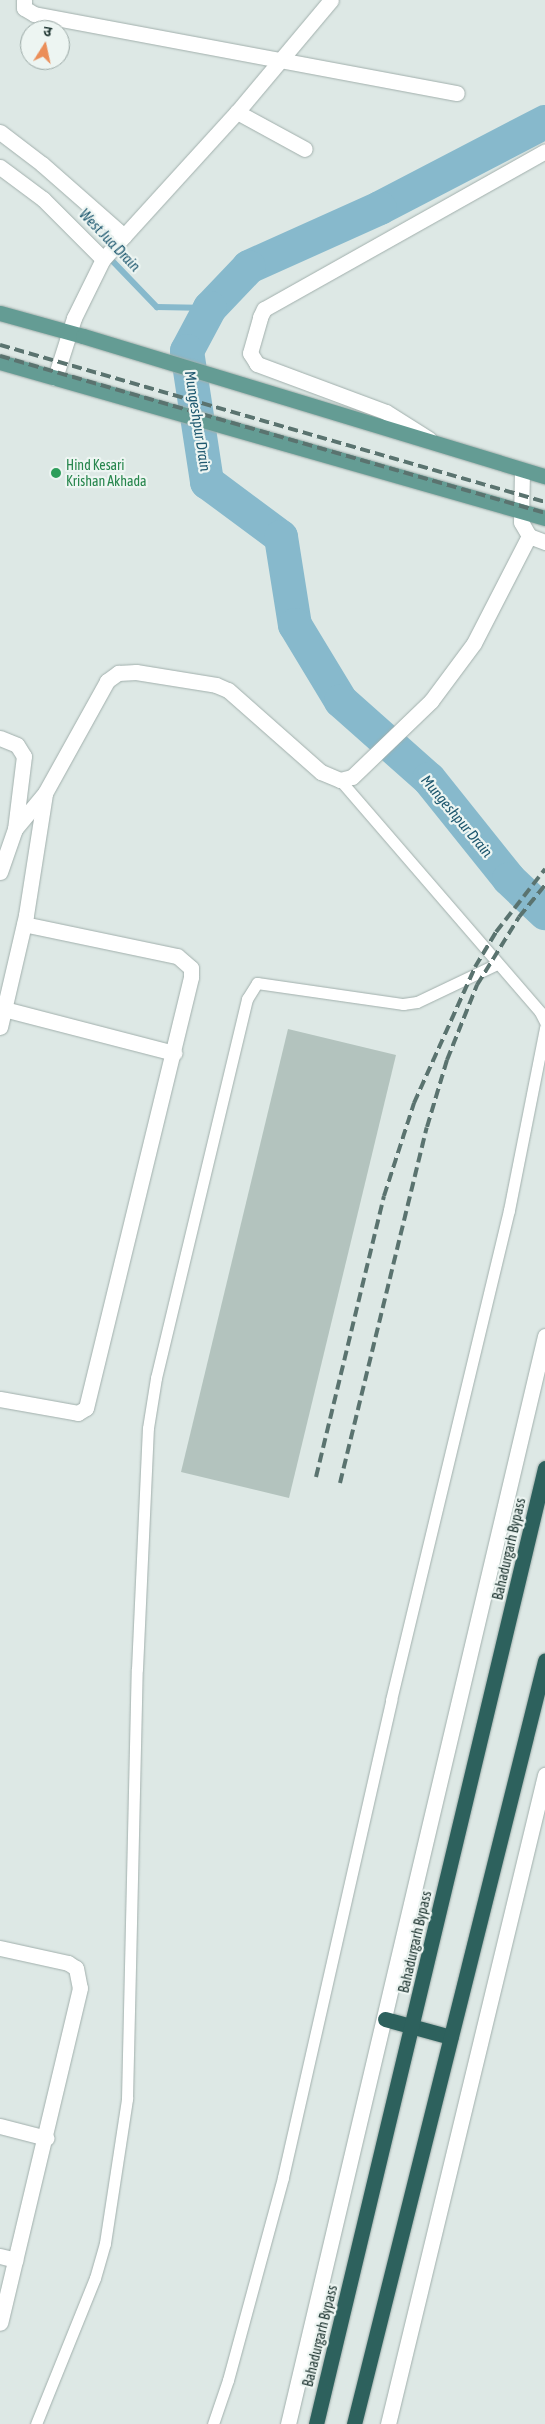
<!DOCTYPE html>
<html>
<head>
<meta charset="utf-8">
<style>
	body { margin:0 }
	#map { position:relative; width:545px; height:2424px; overflow:hidden; background:#dde8e5; font-family:"Asap Condensed","Noto Sans Devanagari",sans-serif }
	div>[style] { position:absolute }
	[style*='--x'] { left:calc(var(--x)*1px); top:calc(var(--y)*1px); width:calc(var(--w)*1px); rotate:calc(var(--a)*1deg) }
	.stream>* { height:5.5px; margin:-2.75px; padding:0 2.75px; transform-origin:2.75px; border-radius:2.75px; background:#87b9cc }
	.river>* { height:34px; margin:-17px; padding:0 17px; transform-origin:17px; border-radius:17px; background:#87b9cc }
	.building>* { inset:0; background:#b3c3be }
	.roads { filter:drop-shadow(0 0 1px #a1afac) drop-shadow(0 0 1px #a1afac) }
	.lane>* { height:11px; margin:-5.5px; padding:0 5.5px; transform-origin:5.5px; border-radius:5.5px; background:#fff }
	.street>* { height:15px; margin:-7.5px; padding:0 7.5px; transform-origin:7.5px; border-radius:7.5px; background:#fff }
	.secondary>* { height:15px; margin:-7.5px; padding:0 7.5px; transform-origin:7.5px; border-radius:7.5px; background:#fff }
	.primary>* { height:15px; margin:-7.5px; padding:0 7.5px; transform-origin:7.5px; border-radius:7.5px; background:#649c94 }
	.highway>* { height:15px; margin:-7.5px; padding:0 7.5px; transform-origin:7.5px; border-radius:7.5px; background:#2d615d }
	.rail>* { height:4px; margin-top:-2px; transform-origin:0; background:repeating-linear-gradient(90deg,#5a736f 0 10px,transparent 0 15px) }
	.dots>* { width:14px; height:14px; translate:-50% -50%; box-sizing:border-box; border:2px solid #edf5f2; border-radius:50% }
	span { translate:-50% -50%; white-space:nowrap; text-align:center; line-height:1.15; -webkit-text-stroke:4.5px #edf5f2; paint-order:stroke }
	.leisure-label { font-size:14px; color:#27864d }
	.left { translate:0 -50%; text-align:left }
	.street-label { font-size:14px; color:#203733 }
	.water-label { font-size:15px; color:#1e586f; font-style:italic }
	.north { position:absolute; left:20px; top:20px; width:50px; height:50px; box-sizing:border-box; background:#edf5f2; border:1px solid #9ba9a6; border-radius:50%; rotate:10deg; font-size:14px; font-weight:700; line-height:20px; text-align:center; color:#203733 }
	.north::after { content:''; display:block; margin:auto; width:18px; height:22px; background:#eb8e59; clip-path:polygon(50% 0,100% 100%,50% 72%,0 100%) }
</style>
</head>
<body>
<div id="map">
	<div class="stream">
		<i style="--x:108;--y:256;--w:71;--a:46.1"></i>
		<i style="--x:157;--y:307;--w:53;--a:1.1"></i>
	</div>
	<div class="river">
		<i style="--x:545;--y:122;--w:186;--a:152.5"></i>
		<i style="--x:380;--y:208;--w:144;--a:155.8"></i>
		<i style="--x:249;--y:267;--w:57;--a:133.6"></i>
		<i style="--x:210;--y:308;--w:49;--a:118.1"></i>
		<i style="--x:187;--y:351;--w:133;--a:81.3"></i>
		<i style="--x:207;--y:482;--w:92;--a:36.6"></i>
		<i style="--x:281;--y:537;--w:89;--a:81"></i>
		<i style="--x:295;--y:625;--w:89;--a:58.8"></i>
		<i style="--x:341;--y:701;--w:118;--a:41.6"></i>
		<i style="--x:429;--y:779;--w:128;--a:51.3"></i>
		<i style="--x:509;--y:879;--w:50;--a:43.4"></i>
	</div>
	<div class="building">
		<i style="clip-path:polygon(288px 1029px,396px 1055px,289px 1498px,181px 1472px)"></i>
	</div>
	<div class="roads">
		<div class="lane">
			<i style="--x:340;--y:780;--w:306;--a:49.2"></i>
			<i style="--x:540;--y:1012;--w:11;--a:63"></i>
			<i style="--x:36;--y:2424;--w:157;--a:-68"></i>
			<i style="--x:95;--y:2278;--w:36;--a:-74"></i>
			<i style="--x:105;--y:2243;--w:146;--a:-81.3"></i>
			<i style="--x:127;--y:2099;--w:430;--a:-88.7"></i>
			<i style="--x:137;--y:1669;--w:241;--a:-87.4"></i>
			<i style="--x:148;--y:1428;--w:51;--a:-80.9"></i>
			<i style="--x:156;--y:1378;--w:390;--a:-76.5"></i>
			<i style="--x:247;--y:999;--w:19;--a:-58"></i>
			<i style="--x:257;--y:983;--w:148;--a:8.2"></i>
			<i style="--x:403;--y:1004;--w:14;--a:-8"></i>
			<i style="--x:417;--y:1002;--w:89;--a:-25.4"></i>
			<i style="--x:213;--y:2424;--w:46;--a:-71.2"></i>
			<i style="--x:228;--y:2380;--w:210;--a:-74.8"></i>
			<i style="--x:283;--y:2177;--w:489;--a:-77.2"></i>
			<i style="--x:391;--y:1700;--w:504;--a:-76.46"></i>
			<i style="--x:509;--y:1210;--w:186;--a:-78.8"></i>
		</div>
		<div class="street">
			<i style="--x:24;--y:0;--w:8;--a:90"></i>
			<i style="--x:24;--y:8;--w:12;--a:31"></i>
			<i style="--x:34;--y:14;--w:430;--a:10.6"></i>
			<i style="--x:237;--y:112;--w:77;--a:28.6"></i>
			<i style="--x:124;--y:236;--w:168;--a:-47.7"></i>
			<i style="--x:237;--y:112;--w:146;--a:-50"></i>
			<i style="--x:429;--y:439;--w:51;--a:-147.9"></i>
			<i style="--x:386;--y:412;--w:138;--a:-159.6"></i>
			<i style="--x:257;--y:364;--w:13;--a:-122"></i>
			<i style="--x:250;--y:353;--w:37;--a:-74"></i>
			<i style="--x:260;--y:317;--w:9;--a:-63"></i>
			<i style="--x:264;--y:309;--w:322;--a:-29.3"></i>
			<i style="--x:0;--y:738;--w:18;--a:22"></i>
			<i style="--x:17;--y:745;--w:13;--a:58"></i>
			<i style="--x:24;--y:756;--w:74;--a:97"></i>
			<i style="--x:0;--y:872;--w:46;--a:-70.8"></i>
			<i style="--x:15;--y:829;--w:47;--a:-50.2"></i>
			<i style="--x:45;--y:793;--w:128;--a:-61"></i>
			<i style="--x:107;--y:681;--w:14;--a:-36"></i>
			<i style="--x:118;--y:673;--w:18;--a:-3"></i>
			<i style="--x:136;--y:672;--w:81;--a:9.2"></i>
			<i style="--x:216;--y:685;--w:13;--a:23"></i>
			<i style="--x:228;--y:690;--w:124;--a:41.4"></i>
			<i style="--x:321;--y:772;--w:21;--a:23"></i>
			<i style="--x:340;--y:780;--w:12;--a:-14"></i>
			<i style="--x:352;--y:777;--w:110;--a:-43.9"></i>
			<i style="--x:431;--y:701;--w:72;--a:-53.4"></i>
			<i style="--x:474;--y:643;--w:120;--a:-62.8"></i>
			<i style="--x:4;--y:1009;--w:176;--a:14.5"></i>
			<i style="--x:0;--y:1027;--w:115;--a:-76.9"></i>
			<i style="--x:26;--y:915;--w:122;--a:-81.1"></i>
			<i style="--x:0;--y:1399;--w:79;--a:10.2"></i>
			<i style="--x:78;--y:1413;--w:9;--a:-32"></i>
			<i style="--x:86;--y:1408;--w:444;--a:-76.3"></i>
			<i style="--x:191;--y:977;--w:9;--a:-90"></i>
			<i style="--x:191;--y:968;--w:18;--a:-139"></i>
			<i style="--x:177;--y:956;--w:156;--a:-168.2"></i>
			<i style="--x:0;--y:1948;--w:70;--a:12.4"></i>
			<i style="--x:68;--y:1963;--w:9;--a:32"></i>
			<i style="--x:76;--y:1968;--w:20;--a:79"></i>
			<i style="--x:80;--y:1988;--w:344;--a:103.4"></i>
			<i style="--x:0;--y:2126;--w:48;--a:14.6"></i>
			<i style="--x:0;--y:2256;--w:16;--a:14"></i>
		</div>
		<div class="secondary">
			<i style="--x:0;--y:132;--w:53;--a:37.3"></i>
			<i style="--x:42;--y:164;--w:109;--a:41.3"></i>
			<i style="--x:124;--y:236;--w:31;--a:132"></i>
			<i style="--x:103;--y:259;--w:66;--a:116.2"></i>
			<i style="--x:74;--y:318;--w:63;--a:107.6"></i>
			<i style="--x:0;--y:167;--w:54;--a:36.7"></i>
			<i style="--x:43;--y:199;--w:85;--a:45"></i>
			<i style="--x:522;--y:471;--w:51;--a:91.1"></i>
			<i style="--x:521;--y:522;--w:16;--a:60"></i>
			<i style="--x:529;--y:536;--w:17;--a:21"></i>
			<i style="--x:288;--y:2424;--w:1118;--a:-76.71"></i>
			<i style="--x:388;--y:2424;--w:668;--a:-76.4"></i>
		</div>
		<div class="primary">
			<i style="--x:0;--y:313;--w:86;--a:15.5"></i>
			<i style="--x:83;--y:336;--w:483;--a:16.9"></i>
			<i style="--x:0;--y:362;--w:567;--a:15.97"></i>
		</div>
		<div class="highway">
			<i style="--x:385;--y:2019;--w:68;--a:15.3"></i>
			<i style="--x:316;--y:2424;--w:983;--a:-76.53"></i>
			<i style="--x:354;--y:2424;--w:787;--a:-75.95"></i>
		</div>
	</div>
	<div class="rail">
		<i style="--x:0;--y:345;--w:567;--a:16.07"></i>
		<i style="--x:0;--y:356;--w:567;--a:16.07"></i>
		<i style="--x:316;--y:1477;--w:289;--a:-76.4"></i>
		<i style="--x:384;--y:1196;--w:98;--a:-72.1"></i>
		<i style="--x:414;--y:1103;--w:149;--a:-65.8"></i>
		<i style="--x:475;--y:967;--w:41;--a:-59"></i>
		<i style="--x:496;--y:932;--w:80;--a:-52.1"></i>
		<i style="--x:340;--y:1483;--w:366;--a:-76.3"></i>
		<i style="--x:427;--y:1127;--w:70;--a:-73.4"></i>
		<i style="--x:447;--y:1060;--w:81;--a:-68.2"></i>
		<i style="--x:477;--y:985;--w:80;--a:-58.3"></i>
		<i style="--x:519;--y:917;--w:41;--a:-50.9"></i>
	</div>
	<div class="dots">
		<i style="left:56px;top:473px;background:#2e9e5b"></i>
	</div>
	<div class="leisure-label">
		<span class="left" style="left:66px;top:473px">Hind Kesari<br>Krishan Akhada</span>
	</div>
	<div class="street-label">
		<span style="left:509px;top:1549px;rotate:-77deg">Bahadurgarh Bypass</span>
		<span style="left:415px;top:1942px;rotate:-77deg">Bahadurgarh Bypass</span>
		<span style="left:320px;top:2336px;rotate:-76deg">Bahadurgarh Bypass</span>
	</div>
	<div class="water-label">
		<span style="left:110px;top:240px;rotate:46deg">West Jua Drain</span>
		<span style="left:198px;top:421px;rotate:81deg">Mungeshpur Drain</span>
		<span style="left:457px;top:816px;rotate:50deg">Mungeshpur Drain</span>
	</div>
	<div class="north">उ</div>
</div>
</body>
</html>
